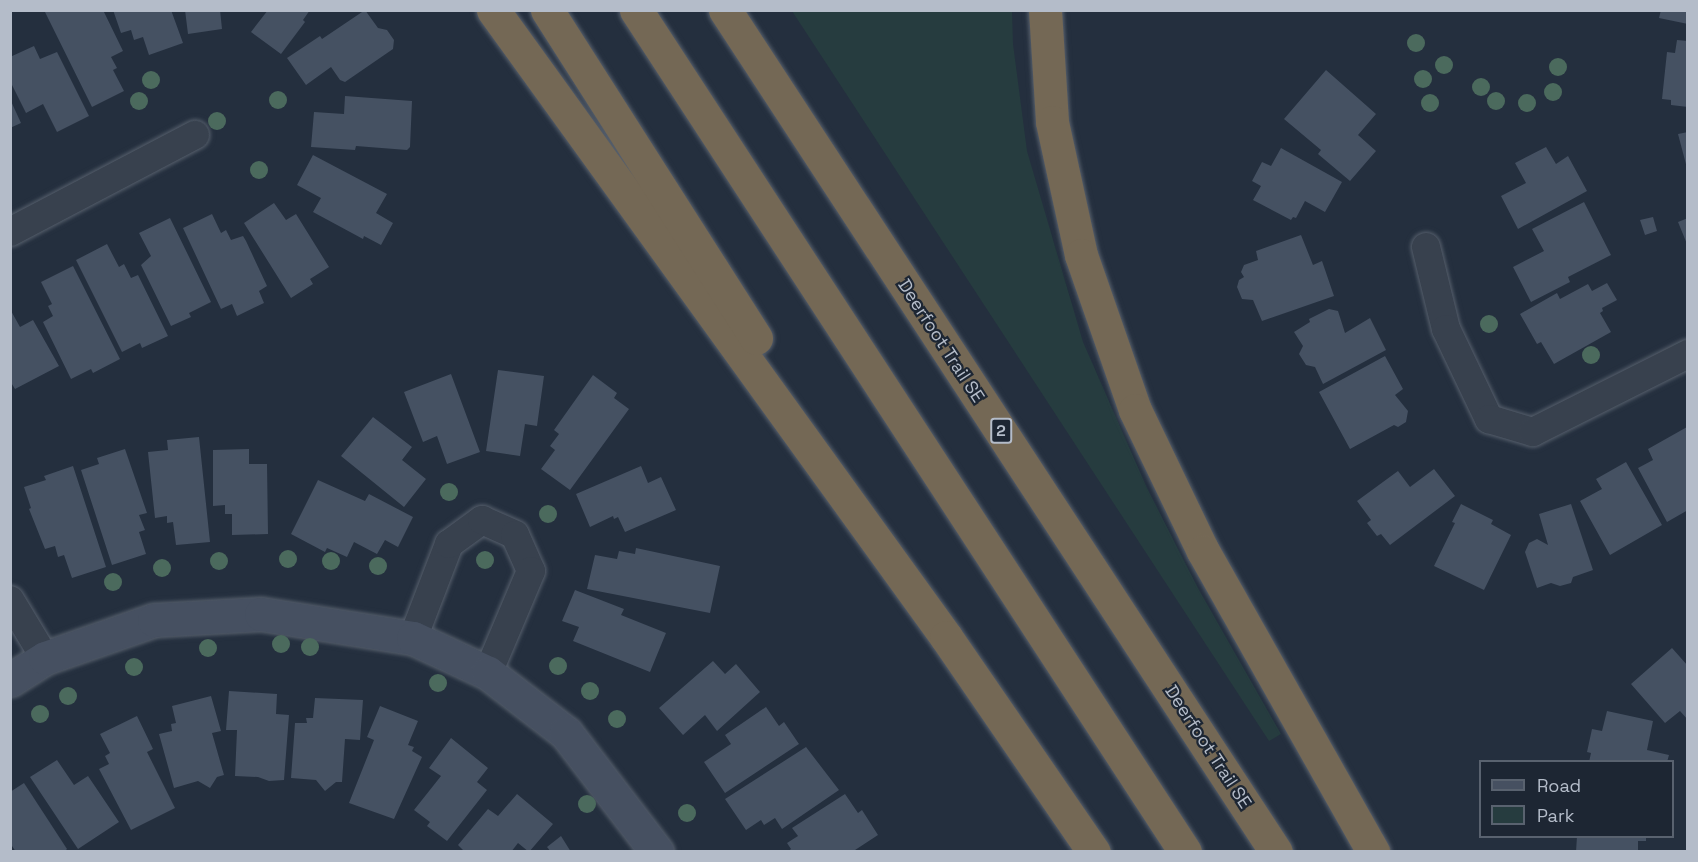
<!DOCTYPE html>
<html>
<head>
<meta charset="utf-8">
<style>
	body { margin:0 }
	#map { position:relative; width:1698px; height:862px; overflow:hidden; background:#242f3e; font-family:"Space Grotesk",sans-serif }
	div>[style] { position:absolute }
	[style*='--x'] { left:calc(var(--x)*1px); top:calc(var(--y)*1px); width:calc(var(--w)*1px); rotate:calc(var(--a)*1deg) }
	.green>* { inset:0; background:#263c3f }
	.building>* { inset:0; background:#455162 }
	.roads { filter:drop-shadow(0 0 2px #565f6c) drop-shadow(0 0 2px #565f6c) }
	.street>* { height:28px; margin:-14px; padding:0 14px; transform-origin:14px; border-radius:14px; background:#38414e }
	.secondary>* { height:33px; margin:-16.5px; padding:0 16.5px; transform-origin:16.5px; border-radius:16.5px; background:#465061 }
	.highway>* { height:33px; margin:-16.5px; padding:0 16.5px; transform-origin:16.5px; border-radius:16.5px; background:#746855 }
	.trees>* { width:18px; height:18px; margin:-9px; border-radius:50%; background:#4b6a5d }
	span { translate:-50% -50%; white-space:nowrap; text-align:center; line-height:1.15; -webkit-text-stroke:4.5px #1d2633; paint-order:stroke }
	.shield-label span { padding:2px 4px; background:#1d2633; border:2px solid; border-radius:4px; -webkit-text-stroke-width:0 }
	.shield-label { font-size:16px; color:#b4bcc9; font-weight:700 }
	.street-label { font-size:18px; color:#b4bcc9 }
	.frame { position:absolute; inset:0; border:12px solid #b4bcc9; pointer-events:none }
	.legend { position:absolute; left:1479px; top:760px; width:195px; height:78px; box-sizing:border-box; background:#1d2633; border:2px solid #59626f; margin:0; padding:8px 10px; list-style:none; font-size:18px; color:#b4bcc9 }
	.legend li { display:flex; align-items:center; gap:12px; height:30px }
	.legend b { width:30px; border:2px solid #59626f }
</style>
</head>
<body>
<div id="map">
	<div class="green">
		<i style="clip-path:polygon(792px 11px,1012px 11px,1013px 44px,1027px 151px,1083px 342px,1147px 488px,1199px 590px,1281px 734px,1269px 741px)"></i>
	</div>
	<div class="building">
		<i style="clip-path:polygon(49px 10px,103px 10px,123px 51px,111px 57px,117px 68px,113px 70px,124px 91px,92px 107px,45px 12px)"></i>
		<i style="clip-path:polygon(113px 10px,171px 10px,183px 43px,149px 55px,143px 37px,134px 40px,131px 30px,121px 33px)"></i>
		<i style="clip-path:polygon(185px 10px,220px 10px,222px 29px,188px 34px)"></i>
		<i style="clip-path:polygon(268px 10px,310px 10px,303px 20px,305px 22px,281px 54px,251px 32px)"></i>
		<i style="clip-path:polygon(365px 10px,378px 28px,387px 30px,394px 40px,393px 49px,345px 82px,340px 80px,331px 67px,306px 85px,287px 58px,320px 36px,322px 39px)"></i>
		<i style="clip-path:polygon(1661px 10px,1688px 10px,1688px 24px,1659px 18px)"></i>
		<i style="clip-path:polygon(1677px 40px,1688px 41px,1688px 107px,1671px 105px,1671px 100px,1662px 99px,1667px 52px,1675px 53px)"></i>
		<i style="clip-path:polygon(34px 46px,40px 59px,57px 52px,89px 116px,57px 132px,43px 104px,26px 113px,10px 81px,10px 57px)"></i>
		<i style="clip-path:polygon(1326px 70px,1376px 114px,1358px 135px,1376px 151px,1350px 181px,1318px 154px,1321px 150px,1284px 119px)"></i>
		<i style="clip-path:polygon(345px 96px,412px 101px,410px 147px,407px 150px,356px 146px,355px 150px,311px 147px,314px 112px,344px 114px)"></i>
		<i style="clip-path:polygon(10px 99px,21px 123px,10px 128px)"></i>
		<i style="clip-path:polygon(1688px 132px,1688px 168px,1687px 168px,1678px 134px)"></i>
		<i style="clip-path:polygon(1546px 147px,1556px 164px,1568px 156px,1587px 191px,1518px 229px,1501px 196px,1526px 183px,1515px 163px)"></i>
		<i style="clip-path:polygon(1281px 148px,1342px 182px,1325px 212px,1305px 201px,1296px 218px,1293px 217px,1291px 220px,1253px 200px,1261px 186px,1252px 181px,1262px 162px,1271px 166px)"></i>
		<i style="clip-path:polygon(313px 155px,387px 194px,376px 213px,393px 223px,381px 245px,364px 236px,363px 239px,313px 212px,321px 198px,297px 185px)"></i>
		<i style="clip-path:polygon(1584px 202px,1611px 255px,1568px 277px,1570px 282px,1531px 302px,1513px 267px,1544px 251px,1532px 229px)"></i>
		<i style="clip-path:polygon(274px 203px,286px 220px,296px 214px,329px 267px,310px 279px,313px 284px,291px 298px,244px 223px)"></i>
		<i style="clip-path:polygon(212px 214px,221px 233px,226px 230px,231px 240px,243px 236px,246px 241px,267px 286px,259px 291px,264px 303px,237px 316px,232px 304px,221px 309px,183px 228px)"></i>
		<i style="clip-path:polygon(1653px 217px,1657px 231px,1645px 235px,1640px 220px)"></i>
		<i style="clip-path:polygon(170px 218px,211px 302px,189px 313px,191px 317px,171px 326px,141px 265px,151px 256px,139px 233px)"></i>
		<i style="clip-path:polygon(1688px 218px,1688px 244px,1687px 244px,1678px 222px)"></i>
		<i style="clip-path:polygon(1301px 235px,1313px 265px,1322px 261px,1334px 296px,1262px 321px,1253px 300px,1242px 299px,1237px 287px,1239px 280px,1244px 277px,1241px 272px,1244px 265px,1258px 260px,1256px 251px)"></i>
		<i style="clip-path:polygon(107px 244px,119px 267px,124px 264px,131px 278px,138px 275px,168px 336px,142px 348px,140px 343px,122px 352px,76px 260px)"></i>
		<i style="clip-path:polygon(73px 266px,120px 359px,93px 373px,91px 369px,71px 379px,43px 322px,53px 316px,48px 306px,52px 304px,41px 282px)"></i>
		<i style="clip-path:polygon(1607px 283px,1617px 300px,1602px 308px,1603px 311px,1600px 313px,1611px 332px,1554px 364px,1541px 342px,1537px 344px,1520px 314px,1557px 293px,1560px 299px,1588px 284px,1592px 291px)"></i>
		<i style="clip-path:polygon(10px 309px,20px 327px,33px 320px,59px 366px,15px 389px,10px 381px)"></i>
		<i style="clip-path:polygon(1329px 309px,1338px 311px,1345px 333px,1370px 318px,1386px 350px,1323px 384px,1315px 367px,1306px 365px,1299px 354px,1303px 346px,1294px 332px,1310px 322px,1309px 319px)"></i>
		<i style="clip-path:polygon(1385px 356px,1403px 389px,1395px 395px,1408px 411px,1406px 422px,1398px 427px,1394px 425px,1350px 449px,1319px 392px)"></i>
		<i style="clip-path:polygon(498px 370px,544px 376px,537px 426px,525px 424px,520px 456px,486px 451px)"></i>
		<i style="clip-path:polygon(451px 374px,480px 452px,447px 464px,437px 436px,423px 442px,404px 392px)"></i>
		<i style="clip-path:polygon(593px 375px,617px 393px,614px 398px,629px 409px,570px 490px,541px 469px,555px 450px,550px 446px,559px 434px,554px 430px)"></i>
		<i style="clip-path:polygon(373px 417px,412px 447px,402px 460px,426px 479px,404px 507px,341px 456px)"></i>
		<i style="clip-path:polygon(1687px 427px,1688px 510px,1667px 522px,1638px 468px,1653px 460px,1648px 449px)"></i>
		<i style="clip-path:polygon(199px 437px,210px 542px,176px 545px,173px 522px,167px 523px,167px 516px,155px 518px,148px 452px,168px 450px,167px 440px)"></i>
		<i style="clip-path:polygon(125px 449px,147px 513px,139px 515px,145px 530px,139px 532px,146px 554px,112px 565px,81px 470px,99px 464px,97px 458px)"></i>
		<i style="clip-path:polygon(249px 449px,249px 464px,267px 464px,268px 534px,232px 535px,232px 514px,225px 514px,225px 505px,213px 506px,213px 450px)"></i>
		<i style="clip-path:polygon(1626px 462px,1662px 525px,1610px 555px,1580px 501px,1602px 489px,1596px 479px)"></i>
		<i style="clip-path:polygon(73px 466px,106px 567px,72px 578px,64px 555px,58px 557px,55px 546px,45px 549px,29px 509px,31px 508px,24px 487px,46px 480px,44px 476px)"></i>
		<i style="clip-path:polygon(641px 466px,648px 483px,661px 477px,676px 510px,625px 532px,618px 517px,614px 519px,613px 516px,590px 527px,576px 494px)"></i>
		<i style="clip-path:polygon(1434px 469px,1455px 496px,1390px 545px,1381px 534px,1377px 536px,1367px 523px,1371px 520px,1357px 501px,1398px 471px,1410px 487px)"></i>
		<i style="clip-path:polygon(318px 480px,365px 501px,369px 494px,413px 517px,398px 547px,385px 540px,377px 554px,354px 542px,347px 557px,327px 548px,325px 552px,291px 534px)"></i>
		<i style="clip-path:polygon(1461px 504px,1493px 520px,1491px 524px,1511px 535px,1484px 590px,1434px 566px,1455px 523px,1452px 522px)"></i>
		<i style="clip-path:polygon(1571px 504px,1593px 570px,1573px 577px,1571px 583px,1560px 586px,1551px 583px,1537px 588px,1525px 552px,1529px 543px,1537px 539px,1548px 545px,1539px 514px)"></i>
		<i style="clip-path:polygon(636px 548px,720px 566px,710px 613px,587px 589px,595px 555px,617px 559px,619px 551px,635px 554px)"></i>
		<i style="clip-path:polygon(575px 590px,624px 609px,621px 615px,666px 633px,650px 672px,573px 641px,579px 627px,562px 621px)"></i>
		<i style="clip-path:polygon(1672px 648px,1688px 666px,1688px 720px,1680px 711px,1665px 723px,1631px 684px)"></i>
		<i style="clip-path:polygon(713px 661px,725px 674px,736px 664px,760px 692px,717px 731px,705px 715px,683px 735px,659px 708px)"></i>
		<i style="clip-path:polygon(229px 691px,277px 694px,276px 714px,289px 715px,284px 780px,269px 781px,258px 777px,235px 776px,237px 730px,226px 730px)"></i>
		<i style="clip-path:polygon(211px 696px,221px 731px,212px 733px,224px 775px,217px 777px,210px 788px,198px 781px,174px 788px,159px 734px,172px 731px,171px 724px,176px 723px,172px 706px)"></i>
		<i style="clip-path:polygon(315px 698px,363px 700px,360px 740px,345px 739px,342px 782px,336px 782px,325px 791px,316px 780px,291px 778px,295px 723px,307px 723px,306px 718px,313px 718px)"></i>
		<i style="clip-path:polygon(380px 706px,418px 721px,408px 745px,414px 747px,412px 751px,422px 757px,394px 819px,349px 803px,374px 740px,367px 737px)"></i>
		<i style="clip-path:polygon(766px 707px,779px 726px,784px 722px,799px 744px,725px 793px,704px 762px,731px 744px,725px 735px)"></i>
		<i style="clip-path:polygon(1607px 711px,1653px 721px,1647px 750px,1669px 755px,1667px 762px,1589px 762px,1591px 753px,1587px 752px,1592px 729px,1602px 731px)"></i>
		<i style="clip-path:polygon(137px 716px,153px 749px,147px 752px,175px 808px,131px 830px,99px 769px,109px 764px,105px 756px,110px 753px,100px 734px)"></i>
		<i style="clip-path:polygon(451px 738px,488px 768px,477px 782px,487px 790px,447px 841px,427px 826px,430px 822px,414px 810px,441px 776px,429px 768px)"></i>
		<i style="clip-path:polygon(806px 747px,839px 790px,782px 829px,775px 818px,764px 825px,761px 820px,746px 830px,725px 799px)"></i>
		<i style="clip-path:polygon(57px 760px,74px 785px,88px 776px,119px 822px,78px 849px,30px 777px)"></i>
		<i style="clip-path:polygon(24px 783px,67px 849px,64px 852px,16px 852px,10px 843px,10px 792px)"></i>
		<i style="clip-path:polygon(517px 794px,553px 824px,529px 852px,518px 843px,511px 852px,465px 852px,458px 845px,488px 809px,498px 816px)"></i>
		<i style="clip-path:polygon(845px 794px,858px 813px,862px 810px,878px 835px,852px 852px,787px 852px,791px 849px,787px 843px,798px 836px,792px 828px)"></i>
		<i style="clip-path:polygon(561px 836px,571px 852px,551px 852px,547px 847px)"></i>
		<i style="clip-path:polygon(1577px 836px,1646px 836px,1646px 841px,1638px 841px,1638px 852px,1576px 852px)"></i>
	</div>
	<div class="roads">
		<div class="street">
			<i style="--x:10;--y:232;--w:209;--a:-27.7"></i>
			<i style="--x:1426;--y:247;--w:84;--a:76.3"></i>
			<i style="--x:1446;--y:329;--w:100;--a:64.5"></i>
			<i style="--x:1489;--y:419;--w:46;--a:16.5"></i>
			<i style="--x:1533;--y:432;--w:174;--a:-26.7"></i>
			<i style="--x:10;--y:600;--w:68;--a:58.9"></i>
			<i style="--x:413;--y:638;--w:101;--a:-69"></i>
			<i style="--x:449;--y:544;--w:41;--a:-36"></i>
			<i style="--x:482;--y:520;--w:36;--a:24"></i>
			<i style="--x:515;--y:535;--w:39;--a:66"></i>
			<i style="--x:531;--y:571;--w:111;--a:112.9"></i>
		</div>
		<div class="secondary">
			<i style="--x:10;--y:680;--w:41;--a:-32.2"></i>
			<i style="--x:45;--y:658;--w:115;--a:-19.2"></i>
			<i style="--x:154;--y:620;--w:107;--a:-3.2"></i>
			<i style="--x:261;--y:614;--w:154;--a:9"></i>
			<i style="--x:413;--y:638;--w:83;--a:25"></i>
			<i style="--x:488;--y:673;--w:98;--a:37.6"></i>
			<i style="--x:566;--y:733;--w:150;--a:52.6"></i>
		</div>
		<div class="highway">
			<i style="--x:493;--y:10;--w:774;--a:54.15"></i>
			<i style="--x:946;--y:637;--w:261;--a:55.5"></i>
			<i style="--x:547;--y:10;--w:389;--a:57.5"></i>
			<i style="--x:636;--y:10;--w:1005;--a:56.89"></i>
			<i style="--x:725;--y:10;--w:1006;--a:56.8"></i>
			<i style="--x:1045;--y:10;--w:112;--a:86.4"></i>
			<i style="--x:1052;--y:122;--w:136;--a:77.7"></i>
			<i style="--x:1081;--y:255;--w:164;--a:70.8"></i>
			<i style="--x:1135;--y:410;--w:157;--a:64.3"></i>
			<i style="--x:1203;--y:551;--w:346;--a:60.5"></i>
		</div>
	</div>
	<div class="trees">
		<i style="left:1416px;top:43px"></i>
		<i style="left:1444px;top:65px"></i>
		<i style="left:1558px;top:67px"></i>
		<i style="left:1423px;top:79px"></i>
		<i style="left:151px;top:80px"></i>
		<i style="left:1481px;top:87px"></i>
		<i style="left:1553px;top:92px"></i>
		<i style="left:278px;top:100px"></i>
		<i style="left:139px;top:101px"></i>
		<i style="left:1496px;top:101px"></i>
		<i style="left:1430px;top:103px"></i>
		<i style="left:1527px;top:103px"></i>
		<i style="left:217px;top:121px"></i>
		<i style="left:259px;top:170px"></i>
		<i style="left:1489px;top:324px"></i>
		<i style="left:1591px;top:355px"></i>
		<i style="left:449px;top:492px"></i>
		<i style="left:548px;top:514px"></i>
		<i style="left:288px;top:559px"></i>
		<i style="left:485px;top:560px"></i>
		<i style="left:219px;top:561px"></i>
		<i style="left:331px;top:561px"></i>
		<i style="left:378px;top:566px"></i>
		<i style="left:162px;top:568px"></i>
		<i style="left:113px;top:582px"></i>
		<i style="left:281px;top:644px"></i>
		<i style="left:310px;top:647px"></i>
		<i style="left:208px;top:648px"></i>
		<i style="left:558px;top:666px"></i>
		<i style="left:134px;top:667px"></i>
		<i style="left:438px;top:683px"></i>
		<i style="left:590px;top:691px"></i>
		<i style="left:68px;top:696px"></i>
		<i style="left:40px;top:714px"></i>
		<i style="left:617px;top:719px"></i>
		<i style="left:587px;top:804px"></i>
		<i style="left:687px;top:813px"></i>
	</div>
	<div class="shield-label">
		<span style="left:1001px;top:431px">2</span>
	</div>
	<div class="street-label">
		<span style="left:941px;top:341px;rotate:57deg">Deerfoot Trail SE</span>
		<span style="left:1208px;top:747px;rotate:57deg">Deerfoot Trail SE</span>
	</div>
	<div class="frame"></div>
	<ul class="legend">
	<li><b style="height:8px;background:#465061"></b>Road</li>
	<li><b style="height:16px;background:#263c3f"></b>Park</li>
	</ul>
</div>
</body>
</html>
